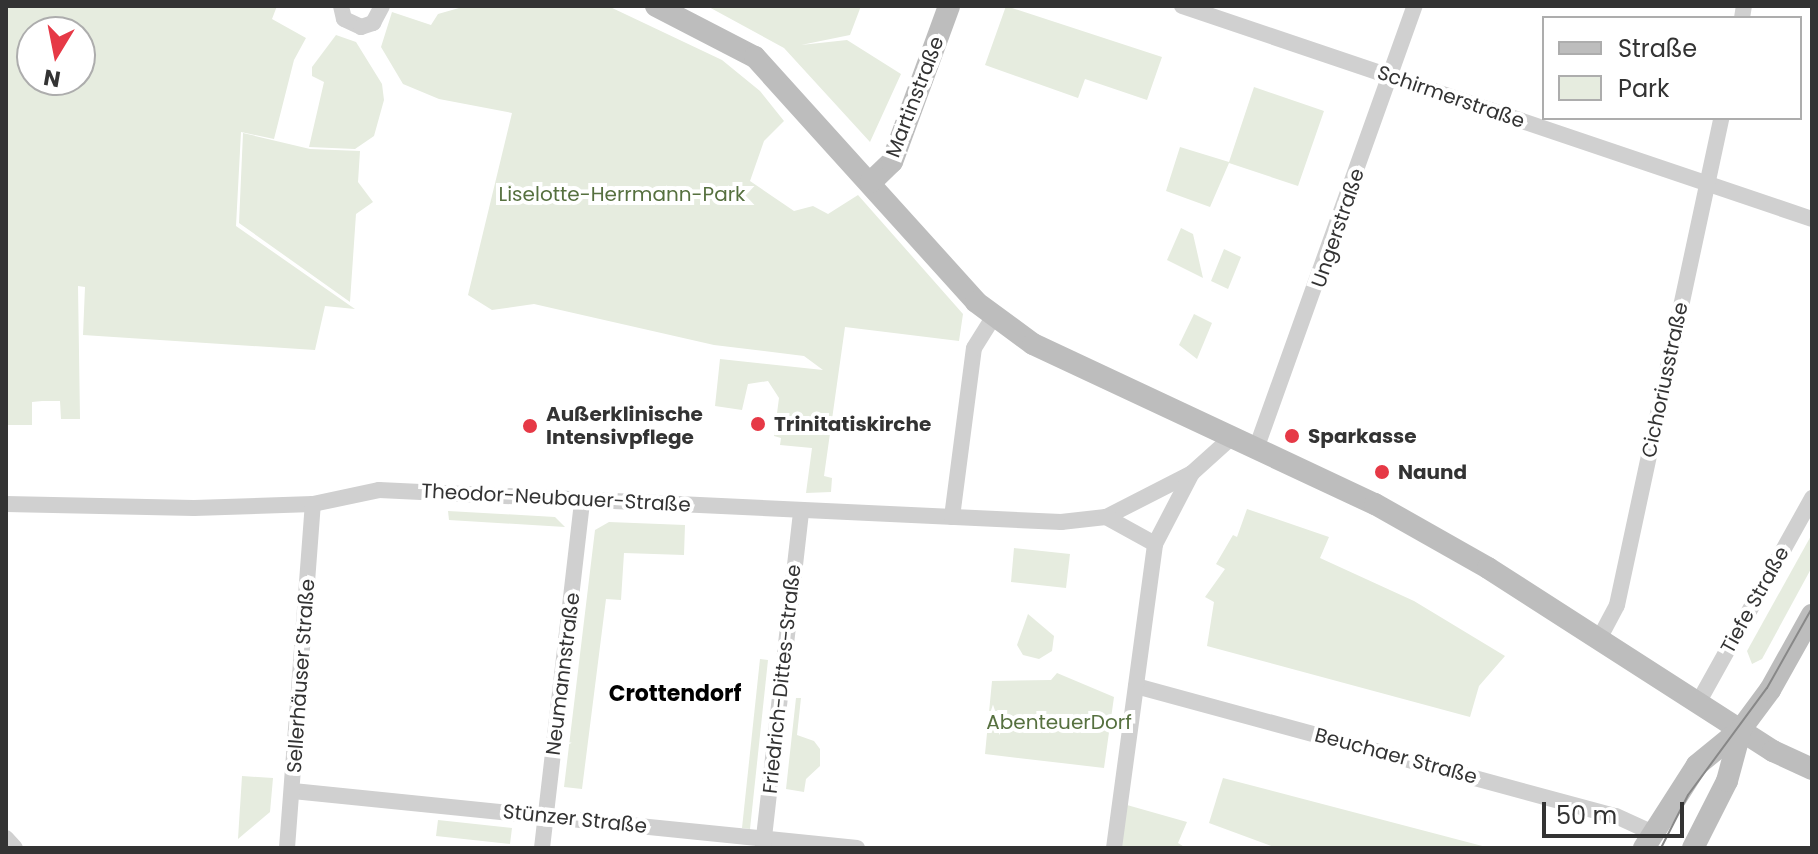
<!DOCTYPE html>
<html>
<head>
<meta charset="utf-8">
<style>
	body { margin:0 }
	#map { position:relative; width:1818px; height:854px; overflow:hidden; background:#fff; font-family:Poppins,sans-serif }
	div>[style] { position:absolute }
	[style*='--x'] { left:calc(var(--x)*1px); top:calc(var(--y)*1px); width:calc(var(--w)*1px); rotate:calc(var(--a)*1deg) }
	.green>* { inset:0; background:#e6ecdf }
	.street>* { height:16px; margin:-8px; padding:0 8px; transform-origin:8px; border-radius:8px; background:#d0d0d0 }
	.secondary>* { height:22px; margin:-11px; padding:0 11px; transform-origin:11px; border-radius:11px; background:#bdbdbd }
	.tram>* { height:2px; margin:-1px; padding:0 1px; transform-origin:1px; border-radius:1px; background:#888 }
	.dots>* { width:22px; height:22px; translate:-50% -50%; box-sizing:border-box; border:4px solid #fff; border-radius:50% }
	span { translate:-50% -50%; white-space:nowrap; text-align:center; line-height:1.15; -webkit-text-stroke:8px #fff; paint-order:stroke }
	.street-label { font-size:20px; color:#333 }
	.park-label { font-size:20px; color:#56703f }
	.poi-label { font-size:20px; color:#333; font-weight:700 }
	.left { translate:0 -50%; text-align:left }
	.neighbourhood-label { font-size:22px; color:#000; font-weight:700 }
	.frame { position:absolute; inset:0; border:8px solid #333; pointer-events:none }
	.legend { position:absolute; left:1542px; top:16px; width:260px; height:104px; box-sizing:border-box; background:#fff; border:2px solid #adadad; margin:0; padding:10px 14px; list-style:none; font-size:24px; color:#333 }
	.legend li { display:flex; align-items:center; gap:16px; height:40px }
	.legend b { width:40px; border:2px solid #adadad }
	.north { position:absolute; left:16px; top:16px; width:80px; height:80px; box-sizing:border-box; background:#fff; border:2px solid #adadad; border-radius:50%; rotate:190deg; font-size:22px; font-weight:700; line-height:32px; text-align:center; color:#333 }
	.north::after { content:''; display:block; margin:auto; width:28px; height:36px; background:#e63946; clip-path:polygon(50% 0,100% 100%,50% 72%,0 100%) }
	.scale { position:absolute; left:1542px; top:802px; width:142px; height:36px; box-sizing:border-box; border:4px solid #333; border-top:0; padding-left:10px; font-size:24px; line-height:28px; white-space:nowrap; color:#333; -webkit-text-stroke:6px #fff; paint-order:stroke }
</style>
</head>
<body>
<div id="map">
	<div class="green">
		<i style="clip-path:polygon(evenodd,6px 6px,277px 6px,272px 19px,306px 38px,294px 60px,274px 139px,241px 132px,236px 226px,355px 309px,325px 306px,315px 350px,83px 335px,85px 287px,78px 286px,80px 419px,61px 419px,60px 401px,42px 401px,32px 402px,32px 425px,6px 425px,6px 6px,32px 32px,80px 32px,80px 80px,32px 80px,32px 32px)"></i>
		<i style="clip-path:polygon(466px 6px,608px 6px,722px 60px,760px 91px,784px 121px,764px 141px,750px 181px,794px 211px,813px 206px,828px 214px,858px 195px,963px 314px,959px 341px,845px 327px,824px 476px,832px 478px,831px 492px,806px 493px,812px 448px,780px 445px,781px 438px,774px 436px,779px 398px,768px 381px,748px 384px,742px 410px,715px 406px,720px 359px,823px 370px,804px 356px,714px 345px,534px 304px,492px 310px,468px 295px,512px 113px,439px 99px,403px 84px,381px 47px,392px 12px,431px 25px,438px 14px)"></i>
		<i style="clip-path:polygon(707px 6px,861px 6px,850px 35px,801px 45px,847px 40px,901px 74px,870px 142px,784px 48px)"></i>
		<i style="clip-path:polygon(1006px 6px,1162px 57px,1147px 100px,1085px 79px,1078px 98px,985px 65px)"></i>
		<i style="clip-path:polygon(336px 35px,356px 42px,382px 84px,384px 100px,374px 136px,355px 149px,309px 147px,324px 82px,312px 76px,312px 67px)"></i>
		<i style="clip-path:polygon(1254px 87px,1324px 111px,1298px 186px,1229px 163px,1210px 207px,1166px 191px,1180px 147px,1229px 162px)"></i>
		<i style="clip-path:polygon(243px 133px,310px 149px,360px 151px,358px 182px,373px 202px,356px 214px,350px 302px,239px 223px)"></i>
		<i style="clip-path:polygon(1181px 228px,1193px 234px,1203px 278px,1167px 260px)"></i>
		<i style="clip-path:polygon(1224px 249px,1241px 257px,1228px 289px,1211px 281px)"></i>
		<i style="clip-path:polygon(1194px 314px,1212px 323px,1197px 359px,1179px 345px)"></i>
		<i style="clip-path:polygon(1247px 509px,1329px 537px,1320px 558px,1414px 601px,1505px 656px,1479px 686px,1470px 717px,1207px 646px,1214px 602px,1205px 597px,1225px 569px,1216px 564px,1233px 535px,1237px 537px)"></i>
		<i style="clip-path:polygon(448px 511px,555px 517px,565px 527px,449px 520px)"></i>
		<i style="clip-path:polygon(609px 522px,685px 525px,684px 555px,624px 553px,621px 600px,606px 599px,582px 789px,564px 787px,595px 530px)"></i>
		<i style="clip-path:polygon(1812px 534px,1812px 567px,1762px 659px,1752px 664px,1747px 651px)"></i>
		<i style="clip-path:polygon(1014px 548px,1070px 554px,1066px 588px,1011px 582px)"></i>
		<i style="clip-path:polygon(1028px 614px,1054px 636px,1052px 651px,1039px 659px,1023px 655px,1017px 645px)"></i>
		<i style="clip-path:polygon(760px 659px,768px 660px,750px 829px,742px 828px)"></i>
		<i style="clip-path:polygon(1057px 673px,1114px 697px,1104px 768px,985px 754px,992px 681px,1051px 680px)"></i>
		<i style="clip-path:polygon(796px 698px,801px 698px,797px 735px,814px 741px,820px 749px,820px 766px,806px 779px,804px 792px,786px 789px)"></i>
		<i style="clip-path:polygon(242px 776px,273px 778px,270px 812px,238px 839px)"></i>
		<i style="clip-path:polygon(1223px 778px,1490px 848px,1277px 848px,1209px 823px)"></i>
		<i style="clip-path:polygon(1127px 805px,1187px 822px,1178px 843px,1186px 848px,1121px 848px)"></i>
		<i style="clip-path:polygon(438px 820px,512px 828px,510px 844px,436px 836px)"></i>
	</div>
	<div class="street">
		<i style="--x:341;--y:6;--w:13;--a:77"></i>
		<i style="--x:344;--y:19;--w:19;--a:25"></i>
		<i style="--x:361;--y:27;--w:13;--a:-18"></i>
		<i style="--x:373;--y:23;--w:19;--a:-62"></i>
		<i style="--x:1182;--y:6;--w:665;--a:18.68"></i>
		<i style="--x:1742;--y:18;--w:12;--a:-81"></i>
		<i style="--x:1256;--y:449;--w:471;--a:-70.3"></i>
		<i style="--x:6;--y:504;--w:188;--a:1.2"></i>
		<i style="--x:194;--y:508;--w:119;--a:-1.9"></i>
		<i style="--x:313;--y:504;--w:67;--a:-12"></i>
		<i style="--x:379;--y:490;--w:683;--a:2.69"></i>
		<i style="--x:1061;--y:522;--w:45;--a:-6.3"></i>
		<i style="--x:1106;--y:517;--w:97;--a:-27.1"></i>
		<i style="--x:1192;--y:473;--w:54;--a:-42"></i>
		<i style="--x:952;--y:517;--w:170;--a:-82.6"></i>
		<i style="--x:974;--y:348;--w:36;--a:-58"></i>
		<i style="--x:1106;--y:517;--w:56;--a:28.9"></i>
		<i style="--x:1599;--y:639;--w:38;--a:-62"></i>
		<i style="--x:1617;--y:605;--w:498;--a:-77.9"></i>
		<i style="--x:1136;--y:686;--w:497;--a:15.2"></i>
		<i style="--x:1616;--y:816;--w:41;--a:24.7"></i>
		<i style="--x:1698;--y:703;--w:235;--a:-60.9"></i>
		<i style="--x:293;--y:791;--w:567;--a:5.77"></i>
		<i style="--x:6;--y:838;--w:13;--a:48"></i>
		<i style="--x:763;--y:846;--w:338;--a:-83.5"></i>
		<i style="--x:287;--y:848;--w:345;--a:-85.7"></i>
		<i style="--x:542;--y:848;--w:350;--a:-83.4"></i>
		<i style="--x:1114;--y:848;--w:307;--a:-82.3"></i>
		<i style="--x:1155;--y:544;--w:80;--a:-62.5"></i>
	</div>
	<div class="secondary">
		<i style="--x:656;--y:6;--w:111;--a:27.3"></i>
		<i style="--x:755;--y:57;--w:330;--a:47.9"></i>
		<i style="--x:976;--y:302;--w:71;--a:36.4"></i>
		<i style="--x:1033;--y:344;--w:378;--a:25.1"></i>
		<i style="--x:1375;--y:504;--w:130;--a:29.5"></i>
		<i style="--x:1488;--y:568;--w:339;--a:32.7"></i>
		<i style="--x:1773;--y:751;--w:43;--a:24.8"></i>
		<i style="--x:871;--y:182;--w:29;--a:-44"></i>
		<i style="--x:892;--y:162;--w:166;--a:-69.9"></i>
		<i style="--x:1644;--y:848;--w:98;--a:-57.4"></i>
		<i style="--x:1697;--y:765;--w:57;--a:-39.3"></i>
		<i style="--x:1741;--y:729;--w:49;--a:-53.4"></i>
		<i style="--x:1770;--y:690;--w:86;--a:-60.8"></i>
		<i style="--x:1693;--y:848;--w:75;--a:-63.1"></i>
		<i style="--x:1727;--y:781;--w:54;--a:-74.9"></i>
	</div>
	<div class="tram">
		<i style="--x:1661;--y:848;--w:59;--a:-63"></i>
		<i style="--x:1688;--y:795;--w:133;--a:-53.6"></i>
		<i style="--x:1767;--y:688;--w:92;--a:-60.6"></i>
	</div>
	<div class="dots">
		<i style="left:758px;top:424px;background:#e63946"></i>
		<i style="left:530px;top:426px;background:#e63946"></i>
		<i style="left:1292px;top:436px;background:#e63946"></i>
		<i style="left:1382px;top:472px;background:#e63946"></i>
	</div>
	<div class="street-label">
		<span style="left:915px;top:97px;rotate:-69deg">Martinstraße</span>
		<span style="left:1451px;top:97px;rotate:19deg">Schirmerstraße</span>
		<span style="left:1338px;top:228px;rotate:-71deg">Ungerstraße</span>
		<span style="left:1665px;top:380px;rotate:-78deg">Cichoriusstraße</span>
		<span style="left:556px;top:498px;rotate:3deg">Theodor-Neubauer-Straße</span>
		<span style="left:1755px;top:600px;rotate:-61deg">Tiefe Straße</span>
		<span style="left:563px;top:674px;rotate:-83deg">Neumannstraße</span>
		<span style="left:301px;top:676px;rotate:-86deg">Sellerhäuser Straße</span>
		<span style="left:782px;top:679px;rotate:-84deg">Friedrich-Dittes-Straße</span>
		<span style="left:1396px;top:756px;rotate:15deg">Beuchaer Straße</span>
		<span style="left:575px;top:819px;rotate:6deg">Stünzer Straße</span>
	</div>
	<div class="park-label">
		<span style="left:622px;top:194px">Liselotte-Herrmann-Park</span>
		<span style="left:1059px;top:722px">AbenteuerDorf</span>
	</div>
	<div class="poi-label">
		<span class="left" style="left:546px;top:426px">Außerklinische<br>Intensivpflege</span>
		<span class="left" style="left:774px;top:424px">Trinitatiskirche</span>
		<span class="left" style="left:1308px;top:436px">Sparkasse</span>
		<span class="left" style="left:1398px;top:472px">Naund</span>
	</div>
	<div class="neighbourhood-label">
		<span style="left:675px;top:694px">Crottendorf</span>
	</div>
	<div class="frame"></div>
	<ul class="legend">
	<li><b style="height:10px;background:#bdbdbd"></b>Straße</li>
	<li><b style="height:22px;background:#e6ecdf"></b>Park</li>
	</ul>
	<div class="north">N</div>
	<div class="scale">50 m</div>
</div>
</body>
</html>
